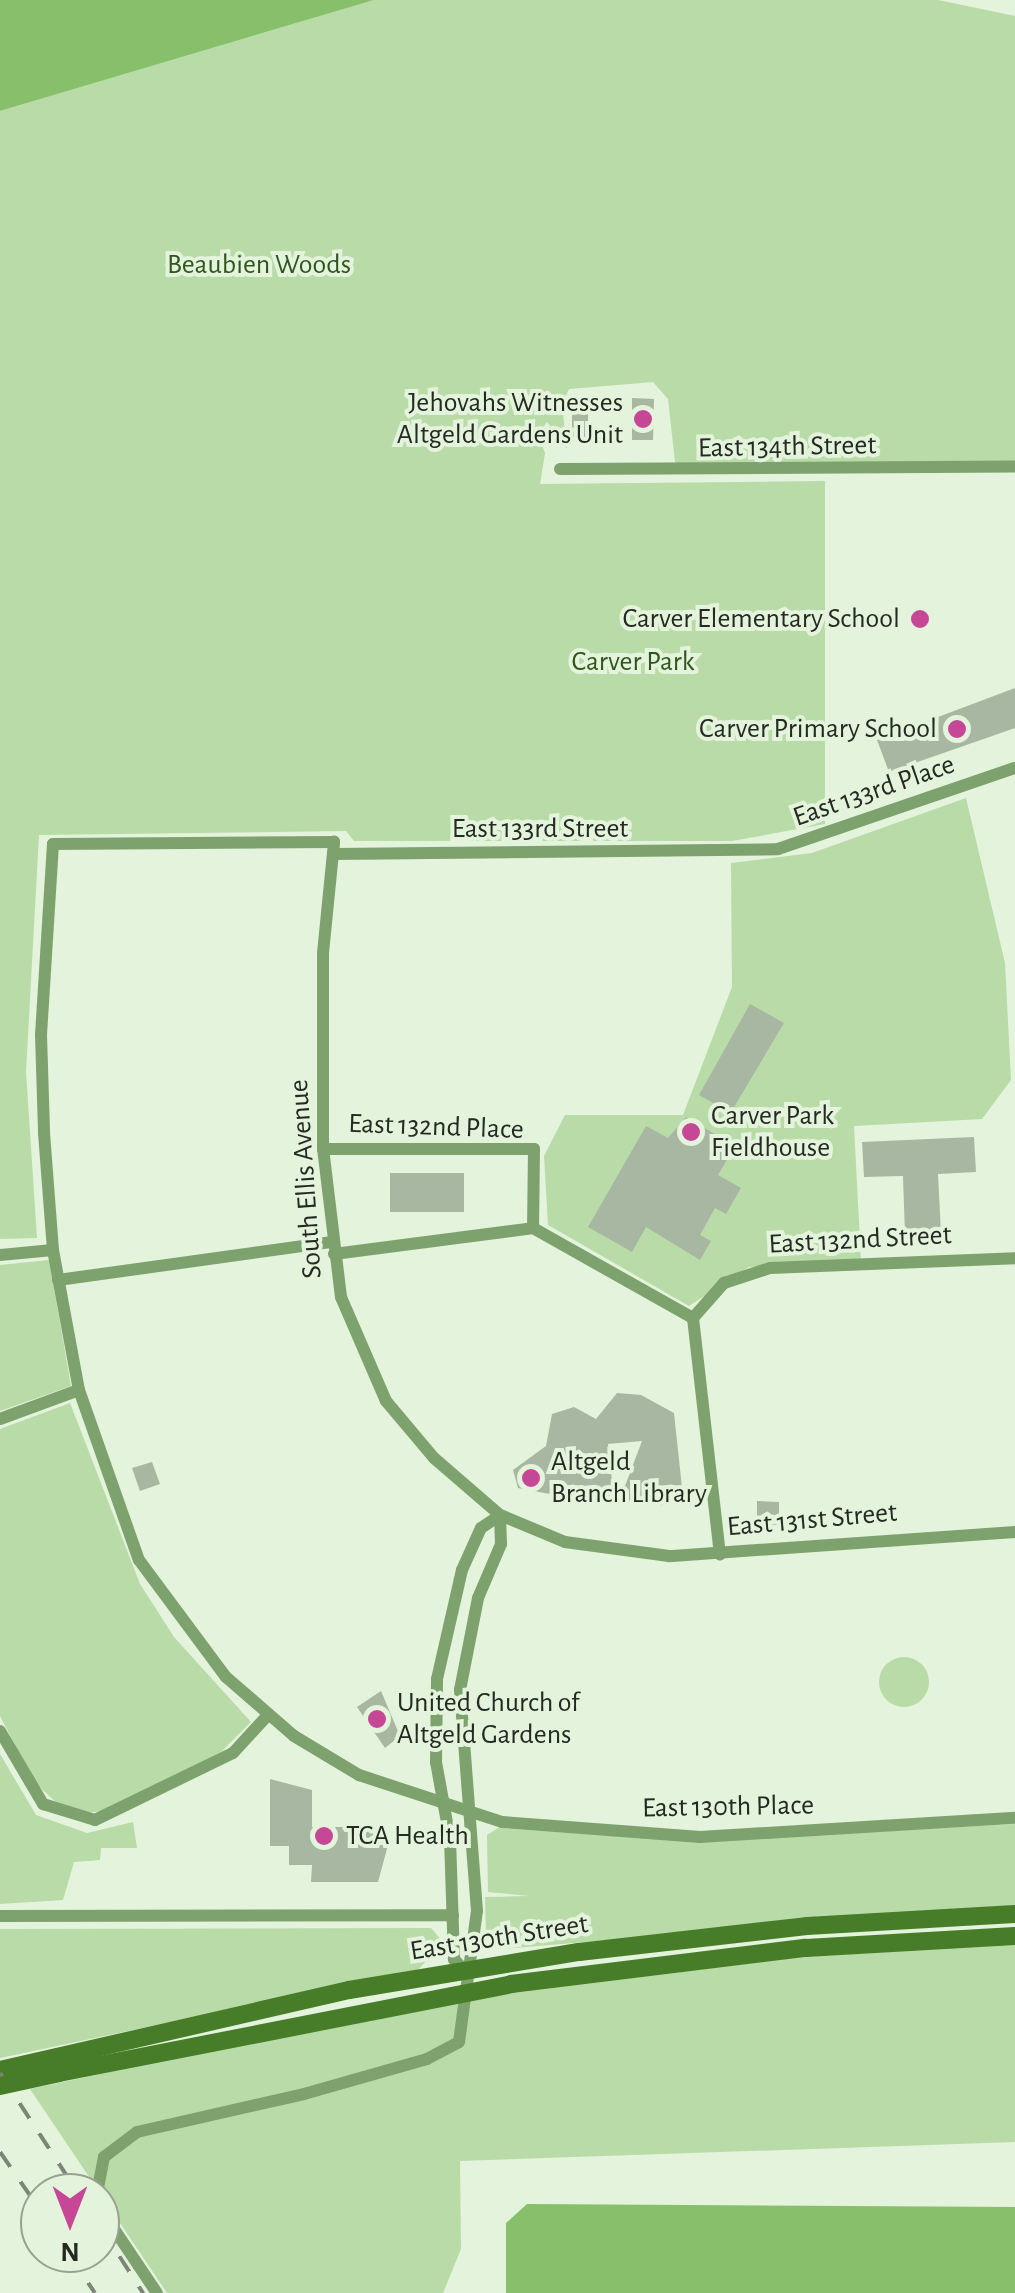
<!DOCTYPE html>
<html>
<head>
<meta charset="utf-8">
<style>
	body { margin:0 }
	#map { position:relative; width:1015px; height:2293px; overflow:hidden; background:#e3f3dc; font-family:"Alegreya Sans",sans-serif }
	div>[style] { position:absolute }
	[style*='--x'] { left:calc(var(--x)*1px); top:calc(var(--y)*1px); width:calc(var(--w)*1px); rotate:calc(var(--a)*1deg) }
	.green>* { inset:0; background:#b8dba7 }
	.round { border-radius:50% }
	.water>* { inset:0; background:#87bf6b }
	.building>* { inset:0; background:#a8b7a2 }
	.street>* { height:12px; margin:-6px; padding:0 6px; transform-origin:6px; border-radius:6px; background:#7ea26d }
	.secondary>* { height:18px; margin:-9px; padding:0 9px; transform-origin:9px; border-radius:9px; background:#477c29 }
	.rail>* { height:4px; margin-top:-2px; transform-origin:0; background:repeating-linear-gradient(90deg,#7c8677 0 18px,transparent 0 36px) }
	.secondary-bridge>* { height:18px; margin:-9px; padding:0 9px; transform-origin:9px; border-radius:9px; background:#477c29 }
	.dots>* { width:28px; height:28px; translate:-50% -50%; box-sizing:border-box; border:5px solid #e3f3dc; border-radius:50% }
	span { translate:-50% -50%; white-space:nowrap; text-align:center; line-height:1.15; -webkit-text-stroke:8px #e3f3dc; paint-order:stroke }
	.park-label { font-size:28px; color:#31561d }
	.poi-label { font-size:28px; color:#242921 }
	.right { translate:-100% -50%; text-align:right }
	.left { translate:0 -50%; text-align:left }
	.street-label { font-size:28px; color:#242921 }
	.north { position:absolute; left:20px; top:2173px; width:100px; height:100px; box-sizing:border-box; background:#e3f3dc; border:2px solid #97a291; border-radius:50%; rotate:180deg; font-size:28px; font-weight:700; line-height:40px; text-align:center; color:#242921 }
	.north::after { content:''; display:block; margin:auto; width:35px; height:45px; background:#c54795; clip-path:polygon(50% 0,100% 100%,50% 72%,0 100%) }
</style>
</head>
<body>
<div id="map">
	<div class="green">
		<i style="clip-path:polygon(374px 0,938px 0,1015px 16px,1015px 462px,689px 468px,675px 462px,668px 399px,653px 382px,569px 389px,562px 404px,567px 449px,547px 422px,538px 435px,545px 453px,540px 484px,825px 481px,825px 824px,732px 841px,354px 841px,346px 831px,39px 835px,26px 1072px,37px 1238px,0 1239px,0 111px)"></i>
		<i style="clip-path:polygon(966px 798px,1005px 963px,1011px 1080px,982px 1119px,854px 1126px,861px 1261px,749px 1267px,689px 1306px,548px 1225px,544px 1156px,565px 1115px,683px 1115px,732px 987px,731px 863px,812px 853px)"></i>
		<i style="clip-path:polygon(49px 1260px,71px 1386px,0 1411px,0 1265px)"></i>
		<i style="clip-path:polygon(70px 1403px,140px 1584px,174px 1637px,251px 1722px,221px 1752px,113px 1810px,86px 1813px,57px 1803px,34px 1782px,0 1716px,0 1429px)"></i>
		<i class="round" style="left:879px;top:1657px;width:50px;height:50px"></i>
		<i style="clip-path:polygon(0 1754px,36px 1815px,87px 1833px,133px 1822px,137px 1848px,101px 1848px,100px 1860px,74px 1862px,63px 1900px,0 1904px)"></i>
		<i style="clip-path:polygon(1015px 1824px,1015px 1906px,501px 1949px,486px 1933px,485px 1897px,530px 1896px,488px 1892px,487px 1835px,498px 1828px,688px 1841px)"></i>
		<i style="clip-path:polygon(431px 1928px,443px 1942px,418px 1970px,0 2058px,0 1929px)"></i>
		<i style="clip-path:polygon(1015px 1944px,1015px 2142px,460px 2161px,461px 2249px,443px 2293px,167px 2293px,30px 2089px,474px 1995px,769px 1959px)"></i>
	</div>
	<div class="water">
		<i style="clip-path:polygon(0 0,374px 0,0 111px)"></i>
		<i style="clip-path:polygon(527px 2204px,1015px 2207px,1015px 2293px,506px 2293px,506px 2223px)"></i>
	</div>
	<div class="building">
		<i style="clip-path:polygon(632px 398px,654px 399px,653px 440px,632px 440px)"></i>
		<i style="clip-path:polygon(572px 405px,588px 405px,588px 438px,572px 438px)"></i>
		<i style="clip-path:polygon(1015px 688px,1015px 728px,889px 772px,877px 740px)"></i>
		<i style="clip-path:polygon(750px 1004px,784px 1023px,721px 1129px,724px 1109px,699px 1095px)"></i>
		<i style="clip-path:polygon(686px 1117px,735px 1146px,718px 1175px,741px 1188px,726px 1214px,715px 1208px,700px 1235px,711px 1241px,700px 1260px,646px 1227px,632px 1252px,588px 1227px,646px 1126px,668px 1138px)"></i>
		<i style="clip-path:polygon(974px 1137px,976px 1172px,938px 1174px,941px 1233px,905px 1235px,903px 1176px,864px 1177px,862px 1142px)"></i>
		<i style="clip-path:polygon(390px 1173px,464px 1173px,464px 1212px,390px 1212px)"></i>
		<i style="clip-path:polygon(617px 1393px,641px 1395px,674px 1413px,683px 1497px,666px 1506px,620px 1499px,642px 1441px,608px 1444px,614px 1500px,585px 1486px,566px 1497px,518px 1488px,513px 1470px,546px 1446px,552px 1414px,574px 1407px,596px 1419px)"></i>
		<i style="clip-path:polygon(152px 1462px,160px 1484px,140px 1491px,132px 1468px)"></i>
		<i style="clip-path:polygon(757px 1501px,779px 1502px,779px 1525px,757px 1524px)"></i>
		<i style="clip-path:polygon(381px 1691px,400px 1736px,385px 1748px,357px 1707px)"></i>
		<i style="clip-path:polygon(270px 1779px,312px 1790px,312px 1827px,378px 1827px,378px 1845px,388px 1845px,378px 1882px,311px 1882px,312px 1865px,289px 1865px,289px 1846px,270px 1846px)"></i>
	</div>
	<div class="street">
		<i style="--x:560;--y:469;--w:455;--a:-0.3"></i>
		<i style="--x:333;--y:854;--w:445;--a:-0.6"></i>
		<i style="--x:778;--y:849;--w:250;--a:-18.9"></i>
		<i style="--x:323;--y:1149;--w:211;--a:0"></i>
		<i style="--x:534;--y:1149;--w:79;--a:90.7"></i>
		<i style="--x:334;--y:1254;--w:201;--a:-7.4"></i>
		<i style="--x:533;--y:1228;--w:184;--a:29.4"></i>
		<i style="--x:693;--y:1318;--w:47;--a:-48.5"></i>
		<i style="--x:724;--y:1283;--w:48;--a:-18.1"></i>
		<i style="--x:770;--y:1268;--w:245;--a:-2.3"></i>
		<i style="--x:0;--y:1255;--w:53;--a:-5.4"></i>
		<i style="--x:58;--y:1280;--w:277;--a:-7.9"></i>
		<i style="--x:693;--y:1318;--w:238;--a:83.5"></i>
		<i style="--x:0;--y:1419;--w:84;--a:-20.2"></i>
		<i style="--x:1015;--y:1532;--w:347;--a:176"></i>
		<i style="--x:669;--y:1556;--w:105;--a:-172.3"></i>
		<i style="--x:565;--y:1542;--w:70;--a:-157.4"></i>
		<i style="--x:500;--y:1515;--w:87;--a:-139.2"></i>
		<i style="--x:434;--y:1458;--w:75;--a:-130.1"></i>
		<i style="--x:386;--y:1401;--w:113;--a:-113.4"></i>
		<i style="--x:341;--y:1297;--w:149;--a:-96.9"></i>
		<i style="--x:323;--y:1149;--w:196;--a:-90"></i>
		<i style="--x:323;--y:953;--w:112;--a:-84.3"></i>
		<i style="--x:334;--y:842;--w:281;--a:179.6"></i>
		<i style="--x:53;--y:844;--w:191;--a:93.6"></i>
		<i style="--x:41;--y:1035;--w:98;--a:88.2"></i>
		<i style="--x:44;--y:1133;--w:117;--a:85.6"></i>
		<i style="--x:53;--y:1250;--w:142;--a:79.5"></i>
		<i style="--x:79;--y:1390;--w:180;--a:70.6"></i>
		<i style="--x:139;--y:1560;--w:146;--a:53.4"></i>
		<i style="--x:226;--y:1677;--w:90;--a:40.9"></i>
		<i style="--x:294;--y:1736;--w:76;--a:31"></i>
		<i style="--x:359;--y:1775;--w:151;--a:18.2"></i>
		<i style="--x:502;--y:1822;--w:199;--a:4.3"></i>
		<i style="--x:700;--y:1837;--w:316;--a:-3.5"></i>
		<i style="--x:0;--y:1731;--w:85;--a:59.5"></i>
		<i style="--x:43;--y:1804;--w:54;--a:17.1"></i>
		<i style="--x:95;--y:1820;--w:153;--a:-25.9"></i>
		<i style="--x:233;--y:1753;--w:50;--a:-47.4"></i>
		<i style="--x:0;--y:1916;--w:453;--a:-0.1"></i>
		<i style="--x:466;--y:1972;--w:18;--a:-133"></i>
		<i style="--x:454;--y:1959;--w:120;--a:-91.9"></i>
		<i style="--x:450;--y:1839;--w:78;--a:-100.3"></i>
		<i style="--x:436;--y:1762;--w:83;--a:-89.3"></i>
		<i style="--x:437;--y:1679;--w:112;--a:-77.1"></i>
		<i style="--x:462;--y:1570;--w:46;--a:-65.7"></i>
		<i style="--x:481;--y:1528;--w:23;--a:-34"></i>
		<i style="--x:97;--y:2193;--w:37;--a:-79"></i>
		<i style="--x:104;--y:2157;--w:41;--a:-37.1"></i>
		<i style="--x:137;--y:2132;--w:171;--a:-12.8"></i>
		<i style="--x:304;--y:2094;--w:128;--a:-15.9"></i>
		<i style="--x:427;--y:2059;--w:36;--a:-28"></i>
		<i style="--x:459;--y:2042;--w:132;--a:-82.2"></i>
		<i style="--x:477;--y:1911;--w:222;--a:-94.4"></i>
		<i style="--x:460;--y:1690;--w:94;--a:-78.9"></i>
		<i style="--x:478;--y:1598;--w:59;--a:-66.9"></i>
		<i style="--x:501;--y:1544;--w:29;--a:-92"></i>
		<i style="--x:100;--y:2208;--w:102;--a:56.2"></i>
	</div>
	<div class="secondary">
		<i style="--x:0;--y:2070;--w:358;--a:-12.9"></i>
		<i style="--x:349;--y:1990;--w:233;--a:-9.4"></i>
		<i style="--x:579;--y:1952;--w:229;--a:-6.5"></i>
		<i style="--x:807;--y:1926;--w:208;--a:-3.3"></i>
		<i style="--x:59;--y:2073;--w:461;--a:-11.1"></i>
		<i style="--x:511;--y:1984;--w:297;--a:-7"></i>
		<i style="--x:806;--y:1948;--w:209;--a:-3.3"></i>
	</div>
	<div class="rail">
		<i style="--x:0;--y:2073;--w:143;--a:57"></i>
		<i style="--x:0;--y:2152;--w:70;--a:55.4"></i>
		<i style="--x:100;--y:2226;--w:80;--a:57.3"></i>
		<i style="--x:68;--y:2253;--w:48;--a:56"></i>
	</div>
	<div class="secondary-bridge">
		<i style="--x:0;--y:2086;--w:60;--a:-12.4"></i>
	</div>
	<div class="dots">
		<i style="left:643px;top:419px;background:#c54795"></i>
		<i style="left:920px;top:619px;background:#c54795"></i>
		<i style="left:957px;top:729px;background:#c54795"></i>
		<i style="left:691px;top:1132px;background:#c54795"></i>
		<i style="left:531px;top:1478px;background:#c54795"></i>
		<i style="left:377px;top:1719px;background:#c54795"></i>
		<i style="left:324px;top:1836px;background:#c54795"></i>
	</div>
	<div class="park-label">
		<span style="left:259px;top:265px">Beaubien Woods</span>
		<span style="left:633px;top:662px">Carver Park</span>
	</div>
	<div class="poi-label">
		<span class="right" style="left:623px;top:419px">Jehovahs Witnesses<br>Altgeld Gardens Unit</span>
		<span class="right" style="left:900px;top:619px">Carver Elementary School</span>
		<span class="right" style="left:937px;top:729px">Carver Primary School</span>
		<span class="left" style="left:711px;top:1132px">Carver Park<br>Fieldhouse</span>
		<span class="left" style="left:551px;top:1478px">Altgeld<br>Branch Library</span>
		<span class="left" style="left:397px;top:1719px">United Church of<br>Altgeld Gardens</span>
		<span class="left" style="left:346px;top:1836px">TCA Health</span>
	</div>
	<div class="street-label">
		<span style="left:787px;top:447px;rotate:-1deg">East 134th Street</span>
		<span style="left:874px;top:791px;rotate:-19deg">East 133rd Place</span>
		<span style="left:540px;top:829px">East 133rd Street</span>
		<span style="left:436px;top:1127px;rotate:2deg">East 132nd Place</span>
		<span style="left:306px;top:1179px;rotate:-94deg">South Ellis Avenue</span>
		<span style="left:860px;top:1240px;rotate:-3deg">East 132nd Street</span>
		<span style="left:812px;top:1520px;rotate:-5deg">East 131st Street</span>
		<span style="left:728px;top:1807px;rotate:-1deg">East 130th Place</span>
		<span style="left:499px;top:1938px;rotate:-9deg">East 130th Street</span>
	</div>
	<div class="north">N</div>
</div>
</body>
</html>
